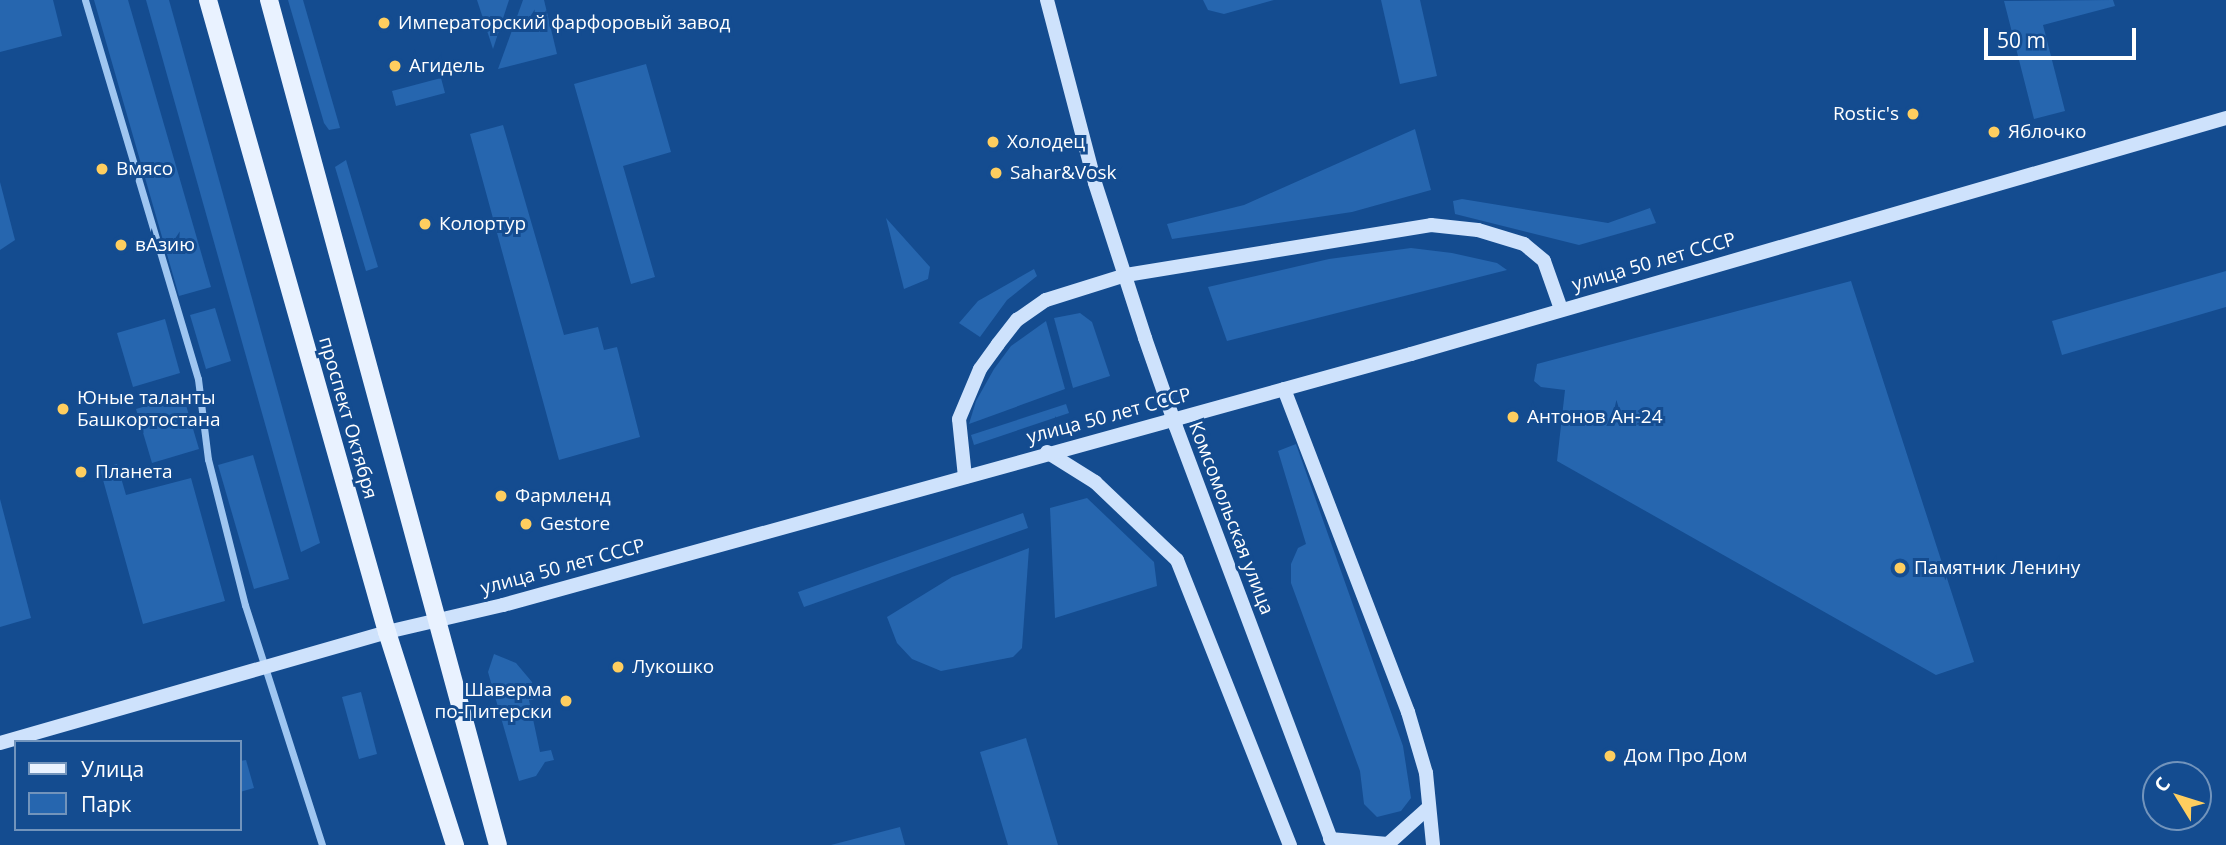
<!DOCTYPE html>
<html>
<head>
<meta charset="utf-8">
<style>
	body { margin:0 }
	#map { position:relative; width:2226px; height:845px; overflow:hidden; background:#144c90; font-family:"Open Sans",sans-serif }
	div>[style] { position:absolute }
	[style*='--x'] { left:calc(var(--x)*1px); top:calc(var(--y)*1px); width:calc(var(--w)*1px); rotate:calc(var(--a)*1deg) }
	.green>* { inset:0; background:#2666af }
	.minor>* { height:7px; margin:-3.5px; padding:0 3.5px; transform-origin:3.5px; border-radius:3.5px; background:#9fc6f1 }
	.secondary>* { height:14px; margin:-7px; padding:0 7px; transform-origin:7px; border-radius:7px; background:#cee2fc }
	.primary>* { height:18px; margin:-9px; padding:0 9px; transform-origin:9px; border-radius:9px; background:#e9f2ff }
	.secondary-bridge>* { height:14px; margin:-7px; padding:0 7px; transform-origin:7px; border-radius:7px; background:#cee2fc }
	.dots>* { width:19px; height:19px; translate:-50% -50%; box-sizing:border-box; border:4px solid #144c90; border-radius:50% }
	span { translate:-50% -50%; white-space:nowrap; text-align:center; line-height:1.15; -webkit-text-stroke:6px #144c90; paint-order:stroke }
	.poi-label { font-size:19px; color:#fff }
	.left { translate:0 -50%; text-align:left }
	.right { translate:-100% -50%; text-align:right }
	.street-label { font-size:19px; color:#fff }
	.legend { position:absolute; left:14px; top:740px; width:228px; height:91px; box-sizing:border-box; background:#144c90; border:2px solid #7294bc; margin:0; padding:9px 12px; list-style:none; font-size:21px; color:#fff }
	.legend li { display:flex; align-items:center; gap:14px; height:35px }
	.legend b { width:35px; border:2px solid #7294bc }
	.north { position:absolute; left:2142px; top:761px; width:70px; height:70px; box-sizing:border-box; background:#144c90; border:2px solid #7294bc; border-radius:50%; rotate:308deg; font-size:19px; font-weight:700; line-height:28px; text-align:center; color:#fff }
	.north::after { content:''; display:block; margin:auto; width:24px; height:32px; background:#ffce5f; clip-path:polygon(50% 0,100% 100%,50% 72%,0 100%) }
	.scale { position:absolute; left:1984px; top:28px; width:152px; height:32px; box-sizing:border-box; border:4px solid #fff; border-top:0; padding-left:9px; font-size:21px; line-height:24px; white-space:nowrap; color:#fff; -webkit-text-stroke:5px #144c90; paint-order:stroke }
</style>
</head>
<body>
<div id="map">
	<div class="green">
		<i style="clip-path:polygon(0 0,53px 0,62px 36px,0 52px)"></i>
		<i style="clip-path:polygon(94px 0,128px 0,211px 287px,179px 296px)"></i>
		<i style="clip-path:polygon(146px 0,169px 0,320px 543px,301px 552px)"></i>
		<i style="clip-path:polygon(288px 0,303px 0,340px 128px,329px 130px,324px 123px)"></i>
		<i style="clip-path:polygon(477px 0,509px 0,493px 49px)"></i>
		<i style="clip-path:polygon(523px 0,544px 0,557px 54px,498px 69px)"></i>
		<i style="clip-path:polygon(1203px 0,1274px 0,1224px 14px,1208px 10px)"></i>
		<i style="clip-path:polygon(1381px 0,1420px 0,1437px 76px,1400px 84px)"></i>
		<i style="clip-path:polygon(2113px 0,2115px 6px,2043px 25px,2065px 111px,2034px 119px,2004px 1px)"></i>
		<i style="clip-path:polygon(646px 64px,671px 152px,623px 166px,655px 277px,631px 284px,574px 84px)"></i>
		<i style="clip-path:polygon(441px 78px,445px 93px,396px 106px,392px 91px)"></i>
		<i style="clip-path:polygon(503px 125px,564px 335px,598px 327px,604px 350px,617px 347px,640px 437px,559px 460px,470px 134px)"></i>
		<i style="clip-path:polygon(1415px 129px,1431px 190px,1352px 212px,1172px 239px,1167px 224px,1244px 205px)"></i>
		<i style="clip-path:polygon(346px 160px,378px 267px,366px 271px,335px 167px)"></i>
		<i style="clip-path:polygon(0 182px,15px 240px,0 250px)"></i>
		<i style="clip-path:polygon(1462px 199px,1608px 223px,1650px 208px,1656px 223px,1579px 245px,1455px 214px,1453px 201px)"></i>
		<i style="clip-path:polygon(886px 218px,930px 267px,928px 279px,904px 289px)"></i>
		<i style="clip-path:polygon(1411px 248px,1452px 253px,1497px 263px,1507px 270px,1227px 341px,1208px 287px,1329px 259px)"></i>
		<i style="clip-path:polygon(1034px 269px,1037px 276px,1007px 300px,980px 337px,959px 323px,978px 301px)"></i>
		<i style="clip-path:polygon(2226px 271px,2226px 307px,2062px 355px,2052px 321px)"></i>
		<i style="clip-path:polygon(1851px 281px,1974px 662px,1936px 675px,1557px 461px,1565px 390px,1541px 387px,1534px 381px,1537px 364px)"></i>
		<i style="clip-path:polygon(215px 308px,231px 361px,206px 369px,190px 315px)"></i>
		<i style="clip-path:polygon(1080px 313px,1092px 322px,1110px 376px,1073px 388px,1054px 318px)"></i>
		<i style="clip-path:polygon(165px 319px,180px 373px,133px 387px,117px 333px)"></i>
		<i style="clip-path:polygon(1046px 321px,1065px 389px,969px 424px,976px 401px,994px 369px,1011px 346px)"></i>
		<i style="clip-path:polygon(183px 395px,199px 449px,152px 463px,136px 409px)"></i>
		<i style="clip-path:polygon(1066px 404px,1069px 413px,974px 445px,971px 435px)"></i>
		<i style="clip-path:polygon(1296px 444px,1403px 746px,1411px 798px,1401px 811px,1377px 817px,1364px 804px,1360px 771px,1291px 583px,1291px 564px,1298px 548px,1306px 544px,1278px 451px)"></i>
		<i style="clip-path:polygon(253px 455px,289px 579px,254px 589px,218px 465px)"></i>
		<i style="clip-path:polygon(117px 464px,126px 495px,191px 478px,225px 601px,143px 624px,100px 469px)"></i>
		<i style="clip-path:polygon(1087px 498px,1154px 562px,1157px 586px,1055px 618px,1050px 508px)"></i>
		<i style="clip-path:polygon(0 499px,31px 618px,0 627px)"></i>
		<i style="clip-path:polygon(1023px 513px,1028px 528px,804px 607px,798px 592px)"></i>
		<i style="clip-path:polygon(1029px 548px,1022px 648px,1013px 657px,941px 671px,912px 659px,897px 643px,887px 617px,952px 577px)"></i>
		<i style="clip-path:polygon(494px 654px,516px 663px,532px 682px,536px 699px,529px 700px,540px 752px,551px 750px,554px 760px,545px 762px,536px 776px,519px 781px,488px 672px)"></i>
		<i style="clip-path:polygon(361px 692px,377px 754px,359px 759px,342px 697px)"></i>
		<i style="clip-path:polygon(1026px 738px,1058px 845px,1008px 845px,980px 752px)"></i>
		<i style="clip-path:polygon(246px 760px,254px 788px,240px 792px,240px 761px)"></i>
		<i style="clip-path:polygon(900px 827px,905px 845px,831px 845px)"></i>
	</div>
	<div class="minor">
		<i style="--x:85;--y:0;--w:395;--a:73.4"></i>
		<i style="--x:198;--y:379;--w:81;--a:82.9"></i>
		<i style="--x:208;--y:459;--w:151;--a:75.8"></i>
		<i style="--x:245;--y:605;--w:252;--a:72.2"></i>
	</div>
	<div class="secondary">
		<i style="--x:1047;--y:0;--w:189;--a:75.3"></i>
		<i style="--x:1095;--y:183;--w:163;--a:72.1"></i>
		<i style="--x:1284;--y:389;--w:346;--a:69"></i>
		<i style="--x:1408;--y:712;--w:64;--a:73.6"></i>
		<i style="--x:1426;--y:773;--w:72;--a:84.4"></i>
		<i style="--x:1176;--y:427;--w:447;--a:69.4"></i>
		<i style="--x:1047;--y:452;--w:57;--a:32"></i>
		<i style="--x:1095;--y:482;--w:113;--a:43.6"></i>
		<i style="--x:1177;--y:560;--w:307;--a:68.4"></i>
		<i style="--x:965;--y:477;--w:58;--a:-95.9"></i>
		<i style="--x:959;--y:419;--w:54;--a:-67.2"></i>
		<i style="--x:980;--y:369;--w:31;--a:-54"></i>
		<i style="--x:998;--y:344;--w:31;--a:-52"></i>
		<i style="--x:1017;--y:320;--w:35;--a:-35"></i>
		<i style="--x:1046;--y:300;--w:84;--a:-17.4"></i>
		<i style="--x:1126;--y:275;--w:309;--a:-9.3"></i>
		<i style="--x:1431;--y:225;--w:47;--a:6.1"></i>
		<i style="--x:1478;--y:230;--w:48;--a:16.9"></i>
		<i style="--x:1524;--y:244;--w:26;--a:40"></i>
		<i style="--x:1544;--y:261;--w:51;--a:70.5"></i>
		<i style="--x:0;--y:743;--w:403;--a:-16"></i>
		<i style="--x:387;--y:632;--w:119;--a:-13.1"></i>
		<i style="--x:503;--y:605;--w:942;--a:-15.45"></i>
		<i style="--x:1411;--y:354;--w:848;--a:-16.15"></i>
		<i style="--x:1330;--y:839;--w:58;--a:4.9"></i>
		<i style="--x:1388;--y:844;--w:54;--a:-42"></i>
	</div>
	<div class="primary">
		<i style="--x:208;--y:0;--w:657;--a:74.19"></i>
		<i style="--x:387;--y:632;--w:224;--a:72.3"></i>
		<i style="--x:269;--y:0;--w:875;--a:74.84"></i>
	</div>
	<div class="secondary-bridge">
		<i style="--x:1145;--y:338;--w:94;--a:70.8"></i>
	</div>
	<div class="dots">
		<i style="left:384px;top:23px;background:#ffce5f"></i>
		<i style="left:395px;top:66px;background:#ffce5f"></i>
		<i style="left:1913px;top:114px;background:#ffce5f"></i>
		<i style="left:1994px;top:132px;background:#ffce5f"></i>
		<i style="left:993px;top:142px;background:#ffce5f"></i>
		<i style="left:102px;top:169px;background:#ffce5f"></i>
		<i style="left:996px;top:173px;background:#ffce5f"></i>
		<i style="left:425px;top:224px;background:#ffce5f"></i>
		<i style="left:121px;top:245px;background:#ffce5f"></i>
		<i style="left:63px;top:409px;background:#ffce5f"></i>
		<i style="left:1513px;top:417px;background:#ffce5f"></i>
		<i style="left:81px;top:472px;background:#ffce5f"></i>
		<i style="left:501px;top:496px;background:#ffce5f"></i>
		<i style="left:526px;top:524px;background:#ffce5f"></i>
		<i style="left:1900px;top:568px;background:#ffce5f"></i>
		<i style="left:618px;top:667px;background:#ffce5f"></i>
		<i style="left:566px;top:701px;background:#ffce5f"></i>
		<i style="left:1610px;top:756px;background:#ffce5f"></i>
	</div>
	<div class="poi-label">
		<span class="left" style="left:398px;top:23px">Императорский фарфоровый завод</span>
		<span class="left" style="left:409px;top:66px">Агидель</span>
		<span class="right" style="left:1899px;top:114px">Rostic's</span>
		<span class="left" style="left:2008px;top:132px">Яблочко</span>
		<span class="left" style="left:1007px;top:142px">Холодец</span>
		<span class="left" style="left:116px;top:169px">Вмясо</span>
		<span class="left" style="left:1010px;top:173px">Sahar&amp;Vosk</span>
		<span class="left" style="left:439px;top:224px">Колортур</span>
		<span class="left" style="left:135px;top:245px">вАзию</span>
		<span class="left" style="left:77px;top:409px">Юные таланты<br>Башкортостана</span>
		<span class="left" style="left:1527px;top:417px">Антонов Ан-24</span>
		<span class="left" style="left:95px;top:472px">Планета</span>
		<span class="left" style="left:515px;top:496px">Фармленд</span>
		<span class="left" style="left:540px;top:524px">Gestore</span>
		<span class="left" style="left:1914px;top:568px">Памятник Ленину</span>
		<span class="left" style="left:632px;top:667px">Лукошко</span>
		<span class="right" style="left:552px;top:701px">Шаверма<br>по-Питерски</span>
		<span class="left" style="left:1624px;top:756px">Дом Про Дом</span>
	</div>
	<div class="street-label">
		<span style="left:1654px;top:262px;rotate:-16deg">улица 50 лет СССР</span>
		<span style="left:1109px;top:416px;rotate:-15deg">улица 50 лет СССР</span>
		<span style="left:348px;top:418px;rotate:74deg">проспект Октября</span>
		<span style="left:1231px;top:518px;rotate:69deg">Комсомольская улица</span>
		<span style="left:563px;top:567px;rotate:-15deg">улица 50 лет СССР</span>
	</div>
	<ul class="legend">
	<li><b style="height:9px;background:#e9f2ff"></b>Улица</li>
	<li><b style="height:19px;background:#2666af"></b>Парк</li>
	</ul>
	<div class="north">С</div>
	<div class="scale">50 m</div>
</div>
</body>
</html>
